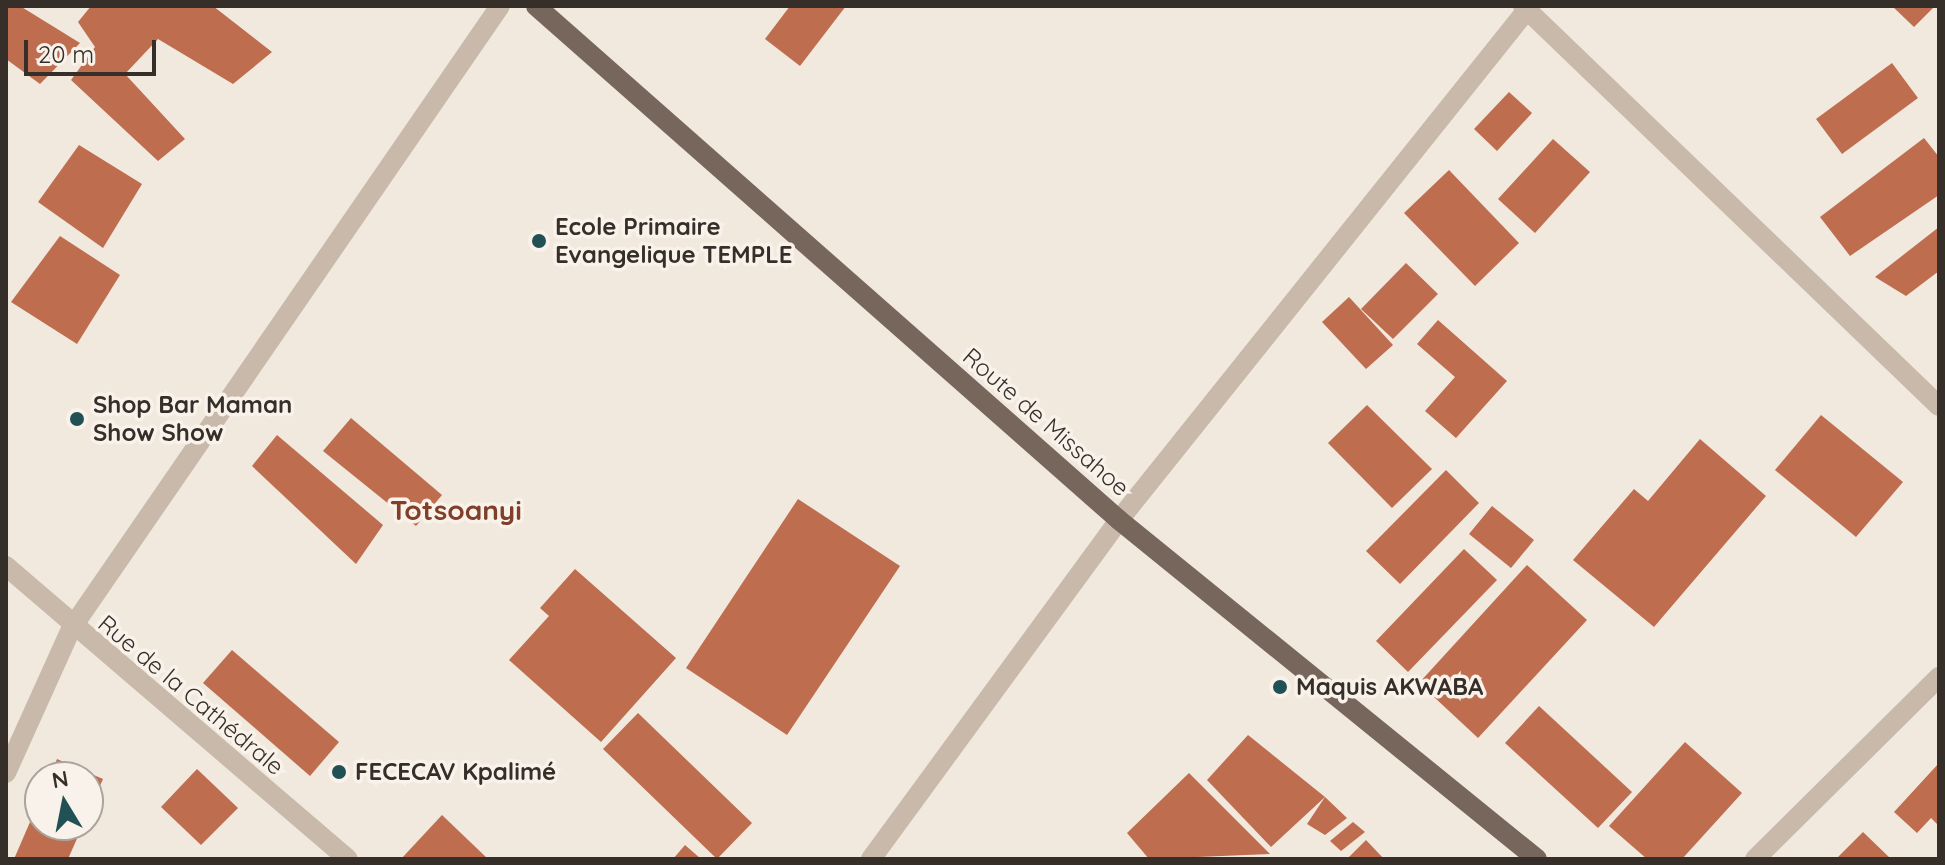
<!DOCTYPE html>
<html>
<head>
<meta charset="utf-8">
<style>
	body { margin:0 }
	#map { position:relative; width:1945px; height:865px; overflow:hidden; background:#f1e8de; font-family:Quicksand,sans-serif }
	div>[style] { position:absolute }
	[style*='--x'] { left:calc(var(--x)*1px); top:calc(var(--y)*1px); width:calc(var(--w)*1px); rotate:calc(var(--a)*1deg) }
	.building>* { inset:0; background:#be6d4f }
	.minor>* { height:20px; margin:-10px; padding:0 10px; transform-origin:10px; border-radius:10px; background:#c8b9aa }
	.major>* { height:20px; margin:-10px; padding:0 10px; transform-origin:10px; border-radius:10px; background:#77665b }
	.dots>* { width:22px; height:22px; translate:-50% -50%; box-sizing:border-box; border:4px solid #f9f2ea; border-radius:50% }
	span { translate:-50% -50%; white-space:nowrap; text-align:center; line-height:1.15; -webkit-text-stroke:7px #f9f2ea; paint-order:stroke }
	.poi-label { font-size:24px; color:#362e29; font-weight:700 }
	.left { translate:0 -50%; text-align:left }
	.street-label { font-size:24px; color:#362e29 }
	.quarter-label { font-size:28px; color:#803f28; font-weight:700 }
	.frame { position:absolute; inset:0; border:8px solid #362e29; pointer-events:none }
	.north { position:absolute; left:24px; top:761px; width:80px; height:80px; box-sizing:border-box; background:#f9f2ea; border:2px solid #aba49d; border-radius:50%; rotate:350deg; font-size:22px; font-weight:700; line-height:32px; text-align:center; color:#362e29 }
	.north::after { content:''; display:block; margin:auto; width:28px; height:36px; background:#215055; clip-path:polygon(50% 0,100% 100%,50% 72%,0 100%) }
	.scale { position:absolute; left:24px; top:40px; width:132px; height:36px; box-sizing:border-box; border:4px solid #362e29; border-top:0; padding-left:10px; font-size:24px; line-height:28px; white-space:nowrap; color:#362e29; -webkit-text-stroke:6px #f9f2ea; paint-order:stroke }
</style>
</head>
<body>
<div id="map">
	<div class="building">
		<i style="clip-path:polygon(6px 6px,20px 6px,80px 43px,40px 84px,6px 59px)"></i>
		<i style="clip-path:polygon(91px 6px,213px 6px,272px 52px,233px 84px,158px 39px,125px 74px,185px 139px,158px 161px,71px 80px,95px 47px,78px 22px)"></i>
		<i style="clip-path:polygon(790px 6px,846px 6px,800px 66px,765px 39px)"></i>
		<i style="clip-path:polygon(1892px 6px,1935px 6px,1914px 27px)"></i>
		<i style="clip-path:polygon(1892px 63px,1918px 98px,1842px 154px,1816px 119px)"></i>
		<i style="clip-path:polygon(1509px 92px,1532px 113px,1497px 151px,1474px 129px)"></i>
		<i style="clip-path:polygon(1924px 138px,1939px 157px,1939px 195px,1850px 256px,1820px 217px)"></i>
		<i style="clip-path:polygon(1553px 139px,1590px 172px,1535px 233px,1498px 199px)"></i>
		<i style="clip-path:polygon(79px 145px,142px 184px,103px 248px,38px 202px)"></i>
		<i style="clip-path:polygon(1449px 170px,1519px 243px,1475px 286px,1404px 213px)"></i>
		<i style="clip-path:polygon(1939px 227px,1939px 271px,1906px 296px,1875px 277px)"></i>
		<i style="clip-path:polygon(60px 236px,120px 275px,77px 344px,11px 302px)"></i>
		<i style="clip-path:polygon(1406px 263px,1438px 294px,1393px 339px,1361px 309px)"></i>
		<i style="clip-path:polygon(1349px 297px,1393px 345px,1366px 369px,1322px 322px)"></i>
		<i style="clip-path:polygon(1438px 320px,1507px 381px,1456px 438px,1425px 411px,1455px 377px,1417px 344px)"></i>
		<i style="clip-path:polygon(1367px 405px,1432px 469px,1392px 508px,1328px 443px)"></i>
		<i style="clip-path:polygon(1821px 415px,1903px 482px,1856px 537px,1775px 470px)"></i>
		<i style="clip-path:polygon(351px 418px,442px 495px,416px 526px,323px 451px)"></i>
		<i style="clip-path:polygon(277px 435px,383px 525px,356px 564px,252px 466px)"></i>
		<i style="clip-path:polygon(1700px 439px,1766px 496px,1654px 627px,1573px 560px,1634px 489px,1648px 501px)"></i>
		<i style="clip-path:polygon(1446px 470px,1479px 503px,1400px 584px,1366px 551px)"></i>
		<i style="clip-path:polygon(798px 499px,900px 566px,787px 735px,686px 668px)"></i>
		<i style="clip-path:polygon(1492px 506px,1534px 540px,1511px 568px,1469px 534px)"></i>
		<i style="clip-path:polygon(1464px 549px,1497px 580px,1408px 672px,1376px 641px)"></i>
		<i style="clip-path:polygon(1527px 565px,1587px 620px,1478px 738px,1419px 683px)"></i>
		<i style="clip-path:polygon(575px 569px,676px 658px,601px 742px,509px 660px,549px 616px,540px 608px)"></i>
		<i style="clip-path:polygon(232px 650px,339px 742px,310px 776px,203px 683px)"></i>
		<i style="clip-path:polygon(1539px 706px,1632px 792px,1598px 828px,1505px 743px)"></i>
		<i style="clip-path:polygon(638px 713px,752px 823px,717px 859px,603px 749px)"></i>
		<i style="clip-path:polygon(1248px 735px,1325px 797px,1271px 847px,1207px 780px)"></i>
		<i style="clip-path:polygon(1685px 742px,1742px 793px,1682px 859px,1647px 859px,1609px 826px)"></i>
		<i style="clip-path:polygon(57px 759px,103px 779px,88px 813px,88px 777px,50px 777px)"></i>
		<i style="clip-path:polygon(1939px 763px,1939px 826px,1931px 818px,1917px 833px,1894px 812px)"></i>
		<i style="clip-path:polygon(197px 769px,238px 808px,201px 845px,161px 807px)"></i>
		<i style="clip-path:polygon(1189px 773px,1270px 854px,1149px 859px,1127px 833px)"></i>
		<i style="clip-path:polygon(1325px 797px,1347px 818px,1325px 835px,1307px 824px)"></i>
		<i style="clip-path:polygon(40px 799px,40px 825px,83px 825px,68px 859px,14px 859px)"></i>
		<i style="clip-path:polygon(442px 815px,488px 859px,401px 859px)"></i>
		<i style="clip-path:polygon(1353px 822px,1365px 832px,1341px 851px,1330px 841px)"></i>
		<i style="clip-path:polygon(1863px 832px,1891px 859px,1836px 859px)"></i>
		<i style="clip-path:polygon(1366px 840px,1384px 859px,1347px 859px)"></i>
		<i style="clip-path:polygon(685px 845px,701px 859px,673px 859px)"></i>
	</div>
	<div class="minor">
		<i style="--x:1523;--y:6;--w:577;--a:43.88"></i>
		<i style="--x:6;--y:566;--w:450;--a:40.6"></i>
		<i style="--x:6;--y:773;--w:158;--a:-65.7"></i>
		<i style="--x:71;--y:629;--w:756;--a:-55.45"></i>
		<i style="--x:871;--y:859;--w:420;--a:-53.8"></i>
		<i style="--x:1119;--y:520;--w:658;--a:-51.35"></i>
		<i style="--x:1755;--y:859;--w:259;--a:-44.7"></i>
	</div>
	<div class="major">
		<i style="--x:536;--y:6;--w:777;--a:41.4"></i>
		<i style="--x:1119;--y:520;--w:538;--a:39.04"></i>
	</div>
	<div class="dots">
		<i style="left:539px;top:241px;background:#215055"></i>
		<i style="left:77px;top:419px;background:#215055"></i>
		<i style="left:1280px;top:687px;background:#215055"></i>
		<i style="left:339px;top:772px;background:#215055"></i>
	</div>
	<div class="poi-label">
		<span class="left" style="left:555px;top:241px">Ecole Primaire<br>Evangelique TEMPLE</span>
		<span class="left" style="left:93px;top:419px">Shop Bar Maman<br>Show Show</span>
		<span class="left" style="left:1296px;top:687px">Maquis AKWABA</span>
		<span class="left" style="left:355px;top:772px">FECECAV Kpalimé</span>
	</div>
	<div class="street-label">
		<span style="left:1046px;top:422px;rotate:41deg">Route de Missahoe</span>
		<span style="left:191px;top:695px;rotate:40deg">Rue de la Cathédrale</span>
	</div>
	<div class="quarter-label">
		<span style="left:456px;top:510px">Totsoanyi</span>
	</div>
	<div class="frame"></div>
	<div class="north">N</div>
	<div class="scale">20 m</div>
</div>
</body>
</html>
